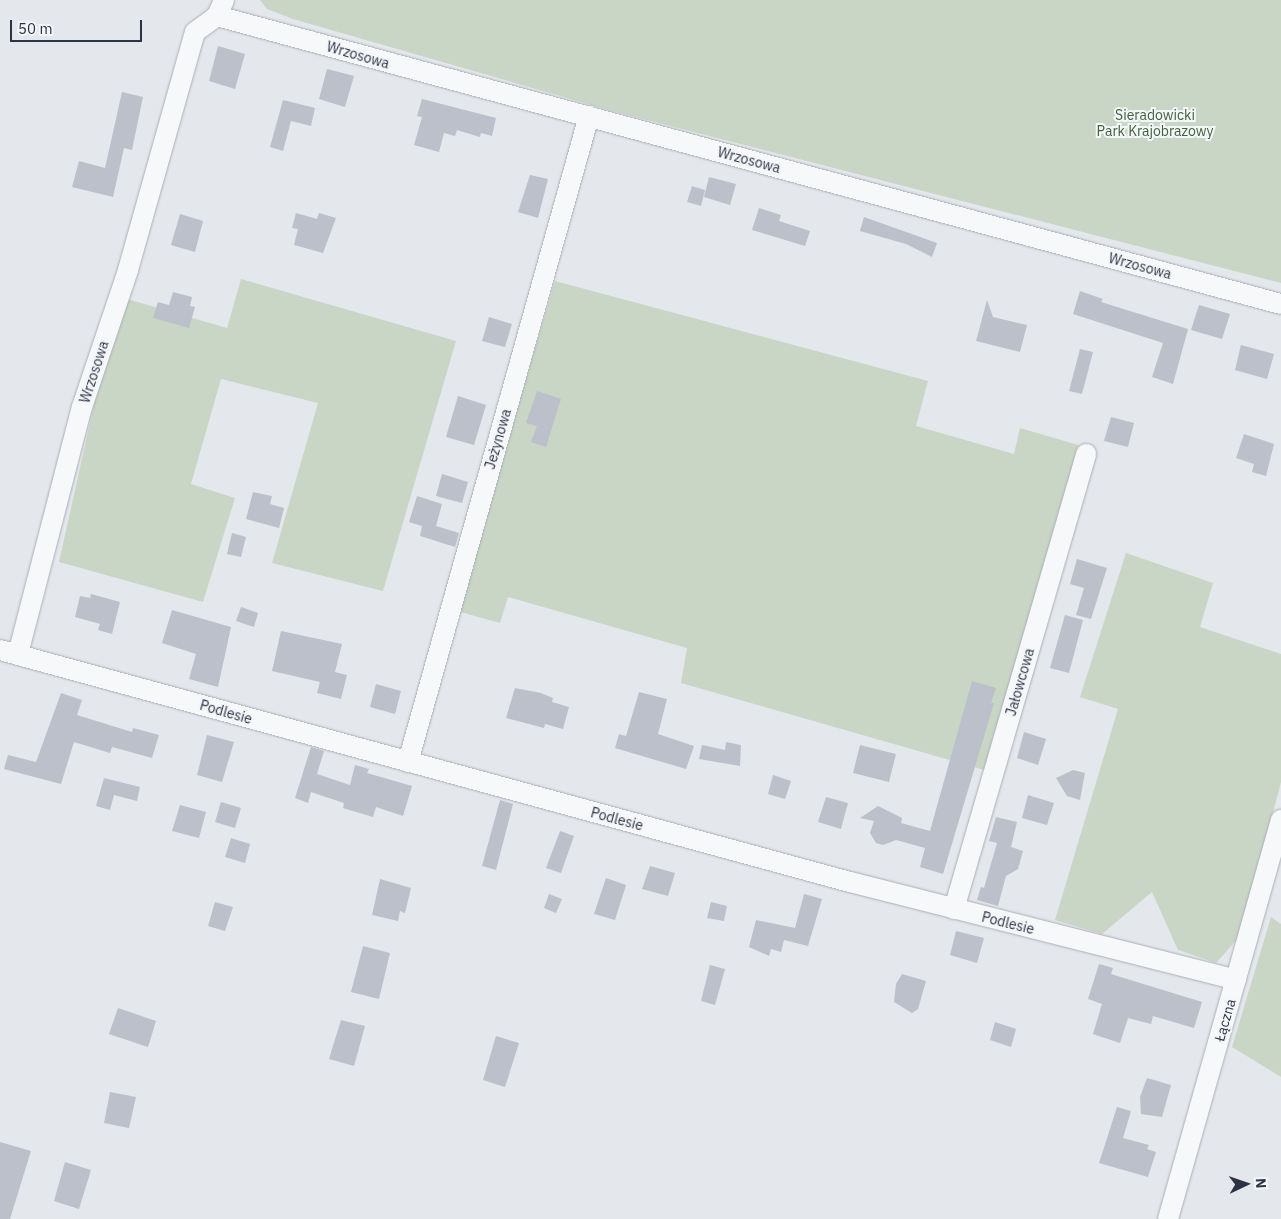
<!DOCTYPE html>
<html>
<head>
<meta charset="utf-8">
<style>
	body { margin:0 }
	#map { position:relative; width:1281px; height:1219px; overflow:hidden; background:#e4e7ec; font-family:"IBM Plex Sans",sans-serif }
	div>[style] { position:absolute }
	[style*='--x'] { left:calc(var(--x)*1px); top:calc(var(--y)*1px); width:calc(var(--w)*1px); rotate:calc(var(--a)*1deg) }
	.green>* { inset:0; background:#c9d6c5 }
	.building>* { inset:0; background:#bbc0ca }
	.roads { filter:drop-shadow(0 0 1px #a9aeb7) drop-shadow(0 0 1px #a9aeb7) }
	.minor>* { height:20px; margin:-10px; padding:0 10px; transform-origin:10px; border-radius:10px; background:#f7f8fa }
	span { translate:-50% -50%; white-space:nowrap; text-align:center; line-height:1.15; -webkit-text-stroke:4px #f4f6f9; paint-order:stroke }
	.street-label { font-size:14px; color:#2b3445 }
	.park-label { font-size:14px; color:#3f6138 }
	.north { position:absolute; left:1221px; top:1159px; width:50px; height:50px; -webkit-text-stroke:4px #f4f6f9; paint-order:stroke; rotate:87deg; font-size:14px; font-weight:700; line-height:20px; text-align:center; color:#2b3445 }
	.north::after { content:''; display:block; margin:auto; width:18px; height:22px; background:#2b3445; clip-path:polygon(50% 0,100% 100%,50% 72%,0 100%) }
	.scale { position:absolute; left:10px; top:20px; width:132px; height:22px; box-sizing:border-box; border:2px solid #2b3445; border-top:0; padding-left:6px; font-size:15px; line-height:18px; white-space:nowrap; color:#2b3445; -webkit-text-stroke:4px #f4f6f9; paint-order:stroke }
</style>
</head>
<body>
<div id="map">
	<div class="green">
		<i style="clip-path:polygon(260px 0,1281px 0,1281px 283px,612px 111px,293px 19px,267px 9px)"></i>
		<i style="clip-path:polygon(241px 279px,456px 341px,383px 591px,272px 563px,318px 403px,221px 379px,191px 484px,235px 498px,203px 602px,59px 562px,96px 396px,127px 299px,227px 328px)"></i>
		<i style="clip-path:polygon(555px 281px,928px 381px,916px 426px,1014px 454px,1020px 428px,1078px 445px,988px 771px,681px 683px,687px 648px,508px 597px,500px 623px,457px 611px)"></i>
		<i style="clip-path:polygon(1126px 553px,1213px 583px,1200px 627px,1281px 654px,1281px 782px,1241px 935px,1216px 963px,1178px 950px,1152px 892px,1102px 934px,1055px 920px,1118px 709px,1080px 697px)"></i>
		<i style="clip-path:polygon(1271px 917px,1281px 924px,1281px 1077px,1232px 1047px)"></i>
	</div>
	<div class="building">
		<i style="clip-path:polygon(218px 46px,245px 54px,235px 89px,209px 81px)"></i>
		<i style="clip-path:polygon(327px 69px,354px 76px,345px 107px,319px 99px)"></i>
		<i style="clip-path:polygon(122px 92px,143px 97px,132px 150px,124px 148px,113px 197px,72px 187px,79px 161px,105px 168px)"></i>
		<i style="clip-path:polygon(422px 99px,496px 118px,492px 136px,481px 133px,480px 137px,457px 130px,455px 136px,444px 133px,439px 152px,414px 145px,422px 117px,417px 116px)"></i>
		<i style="clip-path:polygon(283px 100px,315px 108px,311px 126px,291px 121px,283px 151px,270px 147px)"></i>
		<i style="clip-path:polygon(530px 175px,548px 179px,538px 218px,518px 212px)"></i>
		<i style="clip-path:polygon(709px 177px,736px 184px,730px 205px,704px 197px)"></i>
		<i style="clip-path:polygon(692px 186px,705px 190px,701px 206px,687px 202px)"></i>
		<i style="clip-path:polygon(759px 208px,781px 215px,779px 221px,810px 231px,805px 246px,752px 230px)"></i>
		<i style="clip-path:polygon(296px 213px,317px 219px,319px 213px,336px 218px,323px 253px,294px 245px,298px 229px,292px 228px)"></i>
		<i style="clip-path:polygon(180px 214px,203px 221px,195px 252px,171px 245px)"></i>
		<i style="clip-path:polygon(864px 217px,937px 243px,932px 257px,906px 244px,860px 231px)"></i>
		<i style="clip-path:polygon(1080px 291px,1103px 299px,1101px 302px,1188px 329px,1173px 384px,1152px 377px,1163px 343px,1073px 314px)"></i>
		<i style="clip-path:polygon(173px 292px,192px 297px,190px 306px,195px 307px,189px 328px,153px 318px,158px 302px,169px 305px)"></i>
		<i style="clip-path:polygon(987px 300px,993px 317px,1027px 325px,1020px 352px,976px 341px)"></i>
		<i style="clip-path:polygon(1199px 305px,1230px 314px,1222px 339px,1191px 330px)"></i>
		<i style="clip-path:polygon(489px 317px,512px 324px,505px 347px,482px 341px)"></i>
		<i style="clip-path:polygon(1241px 345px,1274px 354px,1267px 379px,1235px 370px)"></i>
		<i style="clip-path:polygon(1080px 349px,1093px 352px,1082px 394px,1069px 391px)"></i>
		<i style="clip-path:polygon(537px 391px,561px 399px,546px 447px,531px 442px,537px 426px,526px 423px)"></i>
		<i style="clip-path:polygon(458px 396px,486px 405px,474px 445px,446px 437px)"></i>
		<i style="clip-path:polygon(1111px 417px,1134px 423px,1128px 447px,1104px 441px)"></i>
		<i style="clip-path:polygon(1244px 434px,1274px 444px,1266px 476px,1252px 472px,1254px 464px,1236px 458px)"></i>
		<i style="clip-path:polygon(442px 474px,468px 482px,462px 503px,436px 496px)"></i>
		<i style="clip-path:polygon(253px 492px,272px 496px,270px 504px,284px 508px,279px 528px,246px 519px)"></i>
		<i style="clip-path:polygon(417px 496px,442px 504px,436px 526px,459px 533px,455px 547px,420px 536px,422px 526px,409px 522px)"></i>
		<i style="clip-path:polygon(232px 533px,246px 537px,241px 557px,227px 554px)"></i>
		<i style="clip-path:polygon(1077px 559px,1107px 568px,1091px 619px,1076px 615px,1084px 588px,1070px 584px)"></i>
		<i style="clip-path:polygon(91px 594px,120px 602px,112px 634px,98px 630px,100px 624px,75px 617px,80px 596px,90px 598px)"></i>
		<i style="clip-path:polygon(241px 607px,258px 613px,254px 627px,236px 621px)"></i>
		<i style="clip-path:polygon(172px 610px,231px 627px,218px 687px,189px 679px,196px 654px,162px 643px)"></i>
		<i style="clip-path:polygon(1065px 615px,1083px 620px,1069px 673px,1050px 668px)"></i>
		<i style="clip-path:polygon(281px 631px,342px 644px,335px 672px,347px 675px,341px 699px,317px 693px,320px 682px,272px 671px)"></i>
		<i style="clip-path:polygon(972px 681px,996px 688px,991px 703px,994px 703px,943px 874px,920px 867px,925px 848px,896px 840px,883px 845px,876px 843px,870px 833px,874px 821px,860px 818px,878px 806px,902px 818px,901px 823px,930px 831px)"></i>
		<i style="clip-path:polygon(376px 684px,401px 691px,395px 714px,370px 707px)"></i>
		<i style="clip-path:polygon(515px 688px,541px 693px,553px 698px,552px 702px,569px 707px,563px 729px,545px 724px,544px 728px,506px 718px)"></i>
		<i style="clip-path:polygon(639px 692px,667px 699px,658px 734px,694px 746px,686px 769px,615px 748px,619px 734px,626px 736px)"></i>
		<i style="clip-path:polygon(61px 693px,82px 700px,77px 715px,132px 732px,133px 728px,159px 735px,152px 758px,112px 747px,110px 753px,74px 742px,61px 784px,4px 769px,8px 755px,36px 762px)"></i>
		<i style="clip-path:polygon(1024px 732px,1046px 739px,1038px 765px,1017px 758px)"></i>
		<i style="clip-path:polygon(207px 735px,234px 742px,222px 782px,197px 775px)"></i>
		<i style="clip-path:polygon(726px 742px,741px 745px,740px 766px,699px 759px,702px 745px,725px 750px)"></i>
		<i style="clip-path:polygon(860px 745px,896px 754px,889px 782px,853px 773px)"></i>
		<i style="clip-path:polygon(311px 747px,324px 751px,317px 774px,350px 785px,355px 765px,369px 769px,367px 773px,412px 786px,403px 816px,376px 807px,373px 817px,343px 808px,344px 803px,311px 792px,308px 803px,295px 798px)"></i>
		<i style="clip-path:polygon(1073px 770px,1085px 773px,1080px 800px,1067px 796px,1056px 778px)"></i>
		<i style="clip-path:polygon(773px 775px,791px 781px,785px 799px,768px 794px)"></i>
		<i style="clip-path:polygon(104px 778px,140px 787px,137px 801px,114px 795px,110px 810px,96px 806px)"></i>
		<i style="clip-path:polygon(1028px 795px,1054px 803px,1047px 825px,1022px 818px)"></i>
		<i style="clip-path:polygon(826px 797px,848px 803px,841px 829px,818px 822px)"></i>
		<i style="clip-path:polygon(500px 800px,513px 804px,496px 870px,482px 866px)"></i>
		<i style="clip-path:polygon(221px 802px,241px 808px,235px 828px,215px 822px)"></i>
		<i style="clip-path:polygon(180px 805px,206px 812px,199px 838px,172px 831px)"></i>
		<i style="clip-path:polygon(996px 817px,1017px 822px,1011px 847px,1023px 851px,1018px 869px,1006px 876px,998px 906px,977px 900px,981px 887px,984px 888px,997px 843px,989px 841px)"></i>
		<i style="clip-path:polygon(560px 831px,574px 836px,561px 873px,546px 868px)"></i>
		<i style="clip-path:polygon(231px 838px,250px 844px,245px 863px,225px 857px)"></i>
		<i style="clip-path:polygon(650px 866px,675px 873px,668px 896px,642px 889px)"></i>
		<i style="clip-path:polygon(606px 878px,626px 885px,615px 920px,594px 914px)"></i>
		<i style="clip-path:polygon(380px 879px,411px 888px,405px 913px,400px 911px,398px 921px,372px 915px)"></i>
		<i style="clip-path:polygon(549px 894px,562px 899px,556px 913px,544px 908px)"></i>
		<i style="clip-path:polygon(804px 894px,822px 899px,808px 946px,784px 940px,781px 952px,771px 949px,769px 956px,749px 947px,756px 920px,795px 928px)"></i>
		<i style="clip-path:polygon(215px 902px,233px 907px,225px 931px,208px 926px)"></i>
		<i style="clip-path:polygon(711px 902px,727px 906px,724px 921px,707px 918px)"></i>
		<i style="clip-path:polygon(956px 931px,984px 938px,977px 963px,950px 955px)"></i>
		<i style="clip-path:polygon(363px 946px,390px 953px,379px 999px,351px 992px)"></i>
		<i style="clip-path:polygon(1099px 964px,1113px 968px,1111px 974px,1202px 1002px,1194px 1028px,1153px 1016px,1151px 1024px,1128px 1018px,1120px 1043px,1093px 1034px,1102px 1004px,1088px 999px)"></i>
		<i style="clip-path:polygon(710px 965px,725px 969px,715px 1005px,701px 1001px)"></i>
		<i style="clip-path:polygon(902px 974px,926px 981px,918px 1009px,912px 1013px,894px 1002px,896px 984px)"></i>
		<i style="clip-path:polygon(118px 1008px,156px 1021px,148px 1047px,109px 1034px)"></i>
		<i style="clip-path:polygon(341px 1020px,365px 1026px,354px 1066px,329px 1059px)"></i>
		<i style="clip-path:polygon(995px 1022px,1016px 1029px,1011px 1047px,990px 1040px)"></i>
		<i style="clip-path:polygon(496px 1036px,519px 1043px,505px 1087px,483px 1080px)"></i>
		<i style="clip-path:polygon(1147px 1078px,1171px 1085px,1162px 1117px,1141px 1114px,1140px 1097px)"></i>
		<i style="clip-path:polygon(110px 1092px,136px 1097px,129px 1128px,104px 1123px)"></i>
		<i style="clip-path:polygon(1117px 1107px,1131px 1111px,1123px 1138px,1149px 1145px,1147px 1149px,1156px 1152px,1148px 1177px,1099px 1163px)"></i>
		<i style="clip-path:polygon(0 1142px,31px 1151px,10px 1219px,0 1219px)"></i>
		<i style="clip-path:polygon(65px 1162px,91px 1170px,79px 1209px,54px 1201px)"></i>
	</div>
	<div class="roads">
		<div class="minor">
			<i style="--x:217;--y:16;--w:1102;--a:15.15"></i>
			<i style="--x:0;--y:650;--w:881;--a:15.27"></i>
			<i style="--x:850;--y:882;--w:398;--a:14.2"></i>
			<i style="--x:18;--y:654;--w:255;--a:-75.5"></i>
			<i style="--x:82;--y:407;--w:145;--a:-71.4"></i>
			<i style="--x:128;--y:270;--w:247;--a:-74.3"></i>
			<i style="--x:195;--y:32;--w:27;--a:-36"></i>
			<i style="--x:217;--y:16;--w:17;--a:-66"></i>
			<i style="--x:408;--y:762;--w:671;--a:-74.35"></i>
			<i style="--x:954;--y:909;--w:474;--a:-73.8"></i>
			<i style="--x:1168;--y:1219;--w:415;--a:-74.2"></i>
		</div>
	</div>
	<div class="street-label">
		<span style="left:358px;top:55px;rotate:16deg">Wrzosowa</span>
		<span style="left:749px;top:160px;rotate:15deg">Wrzosowa</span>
		<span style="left:1140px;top:266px;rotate:15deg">Wrzosowa</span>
		<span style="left:94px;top:372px;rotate:-72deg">Wrzosowa</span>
		<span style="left:498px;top:439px;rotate:-74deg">Jeżynowa</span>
		<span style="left:1020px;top:682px;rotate:-74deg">Jałowcowa</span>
		<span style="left:226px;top:712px;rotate:16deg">Podlesie</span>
		<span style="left:617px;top:819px;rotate:15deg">Podlesie</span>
		<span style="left:1008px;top:923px;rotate:14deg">Podlesie</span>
		<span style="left:1225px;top:1020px;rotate:-74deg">Łączna</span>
	</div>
	<div class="park-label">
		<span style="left:1155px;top:123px">Sieradowicki<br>Park Krajobrazowy</span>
	</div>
	<div class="north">N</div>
	<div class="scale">50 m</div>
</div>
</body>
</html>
